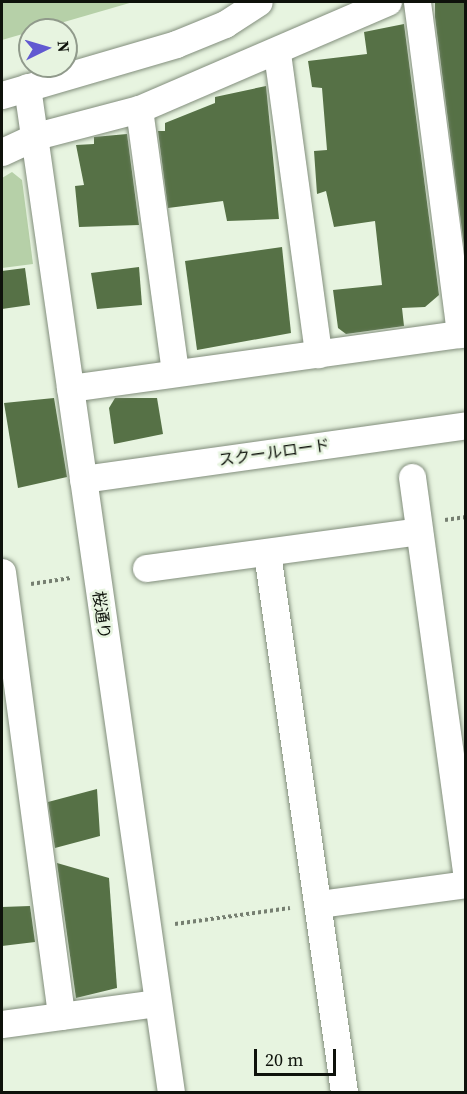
<!DOCTYPE html>
<html>
<head>
<meta charset="utf-8">
<style>
	body { margin:0 }
	#map { position:relative; width:467px; height:1094px; overflow:hidden; background:#e7f4e0; font-family:"Source Serif 4","Noto Sans JP",serif }
	div>[style] { position:absolute }
	[style*='--x'] { left:calc(var(--x)*1px); top:calc(var(--y)*1px); width:calc(var(--w)*1px); rotate:calc(var(--a)*1deg) }
	.green>* { inset:0; background:#b6d0a8 }
	.building>* { inset:0; background:#567146 }
	.path>* { height:4px; margin-top:-2px; transform-origin:0; background:repeating-linear-gradient(90deg,#767f71 0 3px,transparent 0 6px) }
	.roads { filter:drop-shadow(0 0 2px #828e7c) drop-shadow(0 0 2px #828e7c) }
	.street>* { height:27px; margin:-13.5px; padding:0 13.5px; transform-origin:13.5px; border-radius:13.5px; background:#fff }
	span { translate:-50% -50%; white-space:nowrap; text-align:center; line-height:1.15; -webkit-text-stroke:5px #e7f4e0; paint-order:stroke }
	.street-label { font-size:16px; color:#0e120b }
	.frame { position:absolute; inset:0; border:3px solid #0e120b; pointer-events:none }
	.north { position:absolute; left:18px; top:18px; width:60px; height:60px; box-sizing:border-box; background:#e7f4e0; border:2px solid #909a8b; border-radius:50%; rotate:85deg; font-size:16px; font-weight:700; line-height:24px; text-align:center; color:#0e120b }
	.north::after { content:''; display:block; margin:auto; width:21px; height:27px; background:#6159d1; clip-path:polygon(50% 0,100% 100%,50% 72%,0 100%) }
	.scale { position:absolute; left:254px; top:1049px; width:82px; height:27px; box-sizing:border-box; border:3px solid #0e120b; border-top:0; padding-left:8px; font-size:18px; line-height:21px; white-space:nowrap; color:#0e120b; -webkit-text-stroke:4px #e7f4e0; paint-order:stroke }
</style>
</head>
<body>
<div id="map">
	<div class="green">
		<i style="clip-path:polygon(2px 2px,133px 2px,2px 40px)"></i>
		<i style="clip-path:polygon(12px 172px,22px 180px,33px 264px,2px 268px,2px 178px)"></i>
	</div>
	<div class="building">
		<i style="clip-path:polygon(435px 2px,465px 2px,465px 254px,435px 17px)"></i>
		<i style="clip-path:polygon(404px 24px,439px 295px,425px 307px,402px 308px,404px 326px,346px 334px,338px 328px,333px 290px,382px 285px,375px 221px,334px 227px,326px 191px,317px 194px,314px 151px,327px 150px,322px 88px,312px 87px,308px 61px,367px 54px,364px 32px)"></i>
		<i style="clip-path:polygon(266px 86px,279px 219px,227px 221px,223px 201px,168px 208px,158px 131px,165px 131px,165px 123px,215px 103px,215px 97px)"></i>
		<i style="clip-path:polygon(127px 134px,139px 225px,79px 227px,75px 186px,84px 185px,76px 145px,94px 144px,94px 137px)"></i>
		<i style="clip-path:polygon(282px 247px,291px 333px,197px 350px,185px 261px)"></i>
		<i style="clip-path:polygon(139px 267px,142px 305px,97px 309px,91px 273px)"></i>
		<i style="clip-path:polygon(25px 268px,30px 305px,2px 309px,2px 271px)"></i>
		<i style="clip-path:polygon(54px 398px,67px 477px,18px 488px,4px 403px)"></i>
		<i style="clip-path:polygon(115px 398px,157px 398px,163px 434px,114px 444px,109px 408px)"></i>
		<i style="clip-path:polygon(97px 789px,100px 836px,55px 848px,48px 802px)"></i>
		<i style="clip-path:polygon(57px 863px,109px 878px,117px 988px,76px 998px)"></i>
		<i style="clip-path:polygon(30px 906px,35px 942px,2px 946px,2px 907px)"></i>
	</div>
	<div class="path">
		<i style="--x:445;--y:520;--w:21;--a:-8"></i>
		<i style="--x:31;--y:584;--w:40;--a:-8.5"></i>
		<i style="--x:175;--y:924;--w:116;--a:-7.9"></i>
	</div>
	<div class="roads">
		<div class="street">
			<i style="--x:417;--y:2;--w:335;--a:82.6"></i>
			<i style="--x:277;--y:53;--w:304;--a:82.2"></i>
			<i style="--x:27;--y:87;--w:1015;--a:81.85"></i>
			<i style="--x:2;--y:95;--w:181;--a:-16.3"></i>
			<i style="--x:176;--y:44;--w:53;--a:-22.2"></i>
			<i style="--x:225;--y:24;--w:40;--a:-32.9"></i>
			<i style="--x:139;--y:109;--w:266;--a:82.2"></i>
			<i style="--x:2;--y:152;--w:38;--a:-25"></i>
			<i style="--x:36;--y:136;--w:106;--a:-14.7"></i>
			<i style="--x:139;--y:109;--w:271;--a:-23.3"></i>
			<i style="--x:70;--y:388;--w:400;--a:-7.9"></i>
			<i style="--x:412;--y:477;--w:398;--a:82.2"></i>
			<i style="--x:83;--y:479;--w:387;--a:-8"></i>
			<i style="--x:267;--y:553;--w:544;--a:81.87"></i>
			<i style="--x:146;--y:568;--w:275;--a:-7.7"></i>
			<i style="--x:2;--y:572;--w:448;--a:82.4"></i>
			<i style="--x:319;--y:904;--w:148;--a:-7.7"></i>
			<i style="--x:2;--y:1024;--w:157;--a:-7.7"></i>
		</div>
	</div>
	<div class="street-label">
		<span style="left:274px;top:452px;rotate:-8deg">スクールロード</span>
		<span style="left:102px;top:615px;rotate:82deg">桜通り</span>
	</div>
	<div class="frame"></div>
	<div class="north">N</div>
	<div class="scale">20 m</div>
</div>
</body>
</html>
